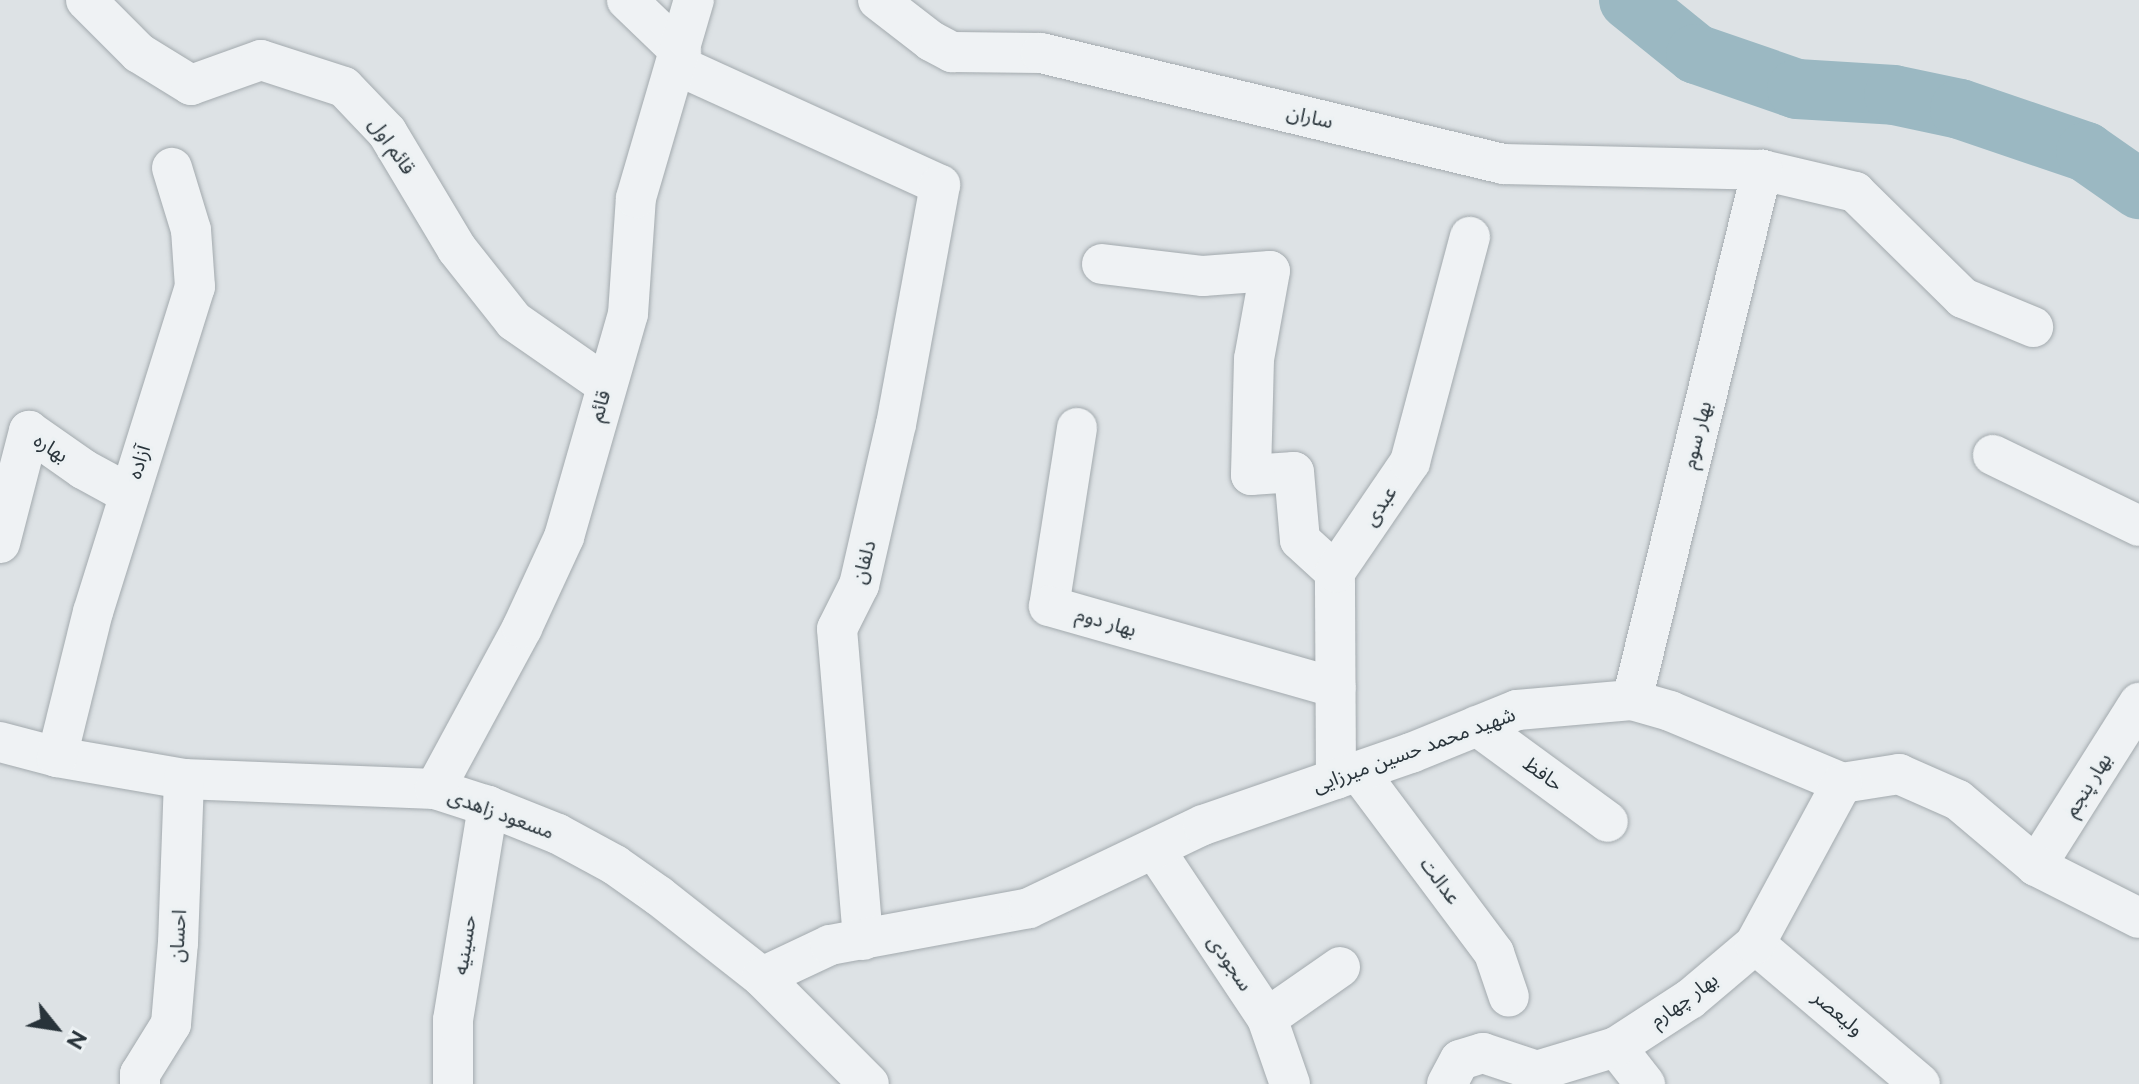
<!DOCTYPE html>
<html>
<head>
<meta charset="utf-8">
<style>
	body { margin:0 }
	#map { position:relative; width:2139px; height:1084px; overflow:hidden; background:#dde2e5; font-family:Raleway,"Noto Sans Arabic",sans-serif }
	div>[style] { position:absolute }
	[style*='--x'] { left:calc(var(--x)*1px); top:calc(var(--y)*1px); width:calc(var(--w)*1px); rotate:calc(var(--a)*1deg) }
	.river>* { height:60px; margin:-30px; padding:0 30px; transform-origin:30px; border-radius:30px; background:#9bb8c2 }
	.roads { filter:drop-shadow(0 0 2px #a3aaae) drop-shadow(0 0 2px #a3aaae) }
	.minor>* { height:40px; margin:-20px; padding:0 20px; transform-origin:20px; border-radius:20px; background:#eff2f4 }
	span { translate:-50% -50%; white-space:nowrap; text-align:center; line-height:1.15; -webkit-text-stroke:6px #ecf1f3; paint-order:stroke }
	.street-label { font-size:20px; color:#28333a }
	.north { position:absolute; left:16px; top:988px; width:80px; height:80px; -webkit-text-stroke:6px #ecf1f3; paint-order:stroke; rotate:120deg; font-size:22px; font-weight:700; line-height:32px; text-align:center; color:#28333a }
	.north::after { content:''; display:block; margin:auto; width:28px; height:36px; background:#28333a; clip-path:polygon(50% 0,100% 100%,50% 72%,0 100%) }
</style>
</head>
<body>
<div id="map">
	<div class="river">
		<i style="--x:1629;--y:0;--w:86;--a:38.9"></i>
		<i style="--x:1696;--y:54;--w:107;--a:19.1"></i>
		<i style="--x:1797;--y:89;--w:97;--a:3.5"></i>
		<i style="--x:1894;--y:95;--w:67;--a:12"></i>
		<i style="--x:1960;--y:109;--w:133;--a:18.8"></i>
		<i style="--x:2086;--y:152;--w:65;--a:34.9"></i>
	</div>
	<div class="roads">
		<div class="minor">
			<i style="--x:86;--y:0;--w:75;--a:45"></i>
			<i style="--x:139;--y:53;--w:61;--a:31.6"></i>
			<i style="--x:191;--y:85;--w:74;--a:-19.7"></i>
			<i style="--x:261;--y:60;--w:87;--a:18"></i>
			<i style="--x:344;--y:87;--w:62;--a:46.3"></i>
			<i style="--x:387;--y:132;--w:136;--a:59.1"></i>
			<i style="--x:457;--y:249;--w:92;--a:51.6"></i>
			<i style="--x:514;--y:321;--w:112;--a:34.8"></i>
			<i style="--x:627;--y:0;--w:75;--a:43.9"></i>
			<i style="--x:878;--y:0;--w:67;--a:37.7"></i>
			<i style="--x:931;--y:41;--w:24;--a:28"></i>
			<i style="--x:952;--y:52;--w:89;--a:0.6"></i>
			<i style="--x:1041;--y:53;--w:475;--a:13.5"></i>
			<i style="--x:1503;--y:164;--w:259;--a:1.3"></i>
			<i style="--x:1762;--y:170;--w:96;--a:13.3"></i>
			<i style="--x:1855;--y:192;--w:151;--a:44.5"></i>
			<i style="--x:1963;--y:298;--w:76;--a:22.5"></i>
			<i style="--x:677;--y:65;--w:289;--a:24.5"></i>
			<i style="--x:940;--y:185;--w:243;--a:100.4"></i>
			<i style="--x:896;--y:424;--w:165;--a:102.9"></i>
			<i style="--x:859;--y:585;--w:49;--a:116.6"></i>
			<i style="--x:837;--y:629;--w:312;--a:85.2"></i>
			<i style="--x:1102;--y:264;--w:102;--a:6.8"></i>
			<i style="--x:1203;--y:276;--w:67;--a:-4.3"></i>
			<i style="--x:1270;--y:271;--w:89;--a:100.3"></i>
			<i style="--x:1254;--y:359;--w:116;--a:91.5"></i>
			<i style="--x:1251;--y:475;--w:43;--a:-4"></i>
			<i style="--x:1294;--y:472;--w:68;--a:85"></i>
			<i style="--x:1300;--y:540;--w:47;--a:42.4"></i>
			<i style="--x:1077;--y:428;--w:180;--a:98.9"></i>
			<i style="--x:1049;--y:606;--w:298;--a:15.9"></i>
			<i style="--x:1993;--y:455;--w:162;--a:25.9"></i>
			<i style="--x:0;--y:543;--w:116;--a:-75.5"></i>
			<i style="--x:29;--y:431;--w:66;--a:35.1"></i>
			<i style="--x:83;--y:469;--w:52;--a:28.5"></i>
			<i style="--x:1632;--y:700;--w:546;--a:-76.22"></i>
			<i style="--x:1477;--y:726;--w:162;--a:36.2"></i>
			<i style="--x:0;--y:742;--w:59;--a:14.7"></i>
			<i style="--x:57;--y:757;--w:129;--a:9.8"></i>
			<i style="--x:184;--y:779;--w:251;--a:2.3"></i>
			<i style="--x:435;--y:789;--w:56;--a:17.8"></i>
			<i style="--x:488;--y:806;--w:75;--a:21.8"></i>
			<i style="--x:558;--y:834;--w:65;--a:28.5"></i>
			<i style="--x:615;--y:865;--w:54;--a:35.2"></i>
			<i style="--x:659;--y:896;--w:131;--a:38.2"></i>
			<i style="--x:762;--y:977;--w:151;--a:45"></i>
			<i style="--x:57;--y:757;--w:149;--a:-76.1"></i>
			<i style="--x:93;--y:612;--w:341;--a:-72.6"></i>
			<i style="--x:195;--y:287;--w:57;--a:-94"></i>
			<i style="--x:191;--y:230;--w:65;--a:-107"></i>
			<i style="--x:1358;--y:771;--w:227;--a:53.2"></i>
			<i style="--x:1494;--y:953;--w:46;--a:71.2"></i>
			<i style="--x:1336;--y:779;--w:207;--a:-90.3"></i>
			<i style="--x:1335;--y:572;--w:133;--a:-55.7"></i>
			<i style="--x:1410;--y:462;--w:233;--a:-75.1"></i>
			<i style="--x:435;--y:789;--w:183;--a:-61.6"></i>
			<i style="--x:522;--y:628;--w:100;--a:-65.2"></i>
			<i style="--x:564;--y:537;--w:232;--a:-74"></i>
			<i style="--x:628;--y:314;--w:116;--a:-86.1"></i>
			<i style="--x:636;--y:198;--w:206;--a:-73.7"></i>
			<i style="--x:1155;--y:850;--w:202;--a:56.3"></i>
			<i style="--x:1267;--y:1018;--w:70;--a:70.8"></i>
			<i style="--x:2036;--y:866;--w:193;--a:-57.7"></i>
			<i style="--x:1755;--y:944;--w:216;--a:40.3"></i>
			<i style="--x:762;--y:977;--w:75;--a:-25.2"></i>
			<i style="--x:830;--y:945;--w:202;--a:-10.5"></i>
			<i style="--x:1029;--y:908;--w:193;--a:-25.5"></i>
			<i style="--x:1203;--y:825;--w:220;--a:-19.1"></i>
			<i style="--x:1411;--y:753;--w:114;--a:-22.1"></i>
			<i style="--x:1517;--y:710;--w:115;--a:-5"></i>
			<i style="--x:1632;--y:700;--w:40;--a:16"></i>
			<i style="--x:1670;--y:711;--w:186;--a:22.7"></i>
			<i style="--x:1842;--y:783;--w:58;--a:-9"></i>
			<i style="--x:1899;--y:774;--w:64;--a:23.8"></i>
			<i style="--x:1958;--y:800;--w:102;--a:40.2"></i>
			<i style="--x:2036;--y:866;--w:115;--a:26.8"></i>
			<i style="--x:1267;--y:1018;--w:89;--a:-34.9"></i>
			<i style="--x:1616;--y:1047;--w:47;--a:51.9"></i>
			<i style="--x:140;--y:1084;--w:10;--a:-90"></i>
			<i style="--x:140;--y:1074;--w:59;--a:-58.2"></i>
			<i style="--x:171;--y:1024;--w:81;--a:-85.1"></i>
			<i style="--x:178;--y:943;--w:164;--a:-87.9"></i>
			<i style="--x:453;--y:1084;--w:64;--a:-90"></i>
			<i style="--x:453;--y:1020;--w:217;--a:-80.7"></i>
			<i style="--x:1447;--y:1084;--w:27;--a:-62"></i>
			<i style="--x:1460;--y:1060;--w:24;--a:-17"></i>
			<i style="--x:1483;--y:1053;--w:57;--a:18.4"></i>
			<i style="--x:1537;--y:1071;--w:83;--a:-16.9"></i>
			<i style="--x:1616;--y:1047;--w:88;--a:-33"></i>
			<i style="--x:1690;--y:999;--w:85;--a:-40.2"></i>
			<i style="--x:1755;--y:944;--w:183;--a:-61.6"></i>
		</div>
	</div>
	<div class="street-label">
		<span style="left:1310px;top:117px;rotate:13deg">ساران</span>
		<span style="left:392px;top:146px;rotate:55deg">قائم اول</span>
		<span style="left:600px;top:406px;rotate:-74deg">قائم</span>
		<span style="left:1697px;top:435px;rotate:-76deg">بهار سوم</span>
		<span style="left:51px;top:448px;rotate:33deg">بهاره</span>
		<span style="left:139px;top:462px;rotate:-72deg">آزاده</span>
		<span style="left:1380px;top:506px;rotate:-56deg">عبدی</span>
		<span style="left:864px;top:562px;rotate:-75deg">دلفان</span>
		<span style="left:1106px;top:622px;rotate:16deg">بهار دوم</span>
		<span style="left:1414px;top:750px;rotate:-20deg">شهید محمد حسین میرزایی</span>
		<span style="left:1543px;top:774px;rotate:36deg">حافظ</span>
		<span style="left:2088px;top:785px;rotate:-58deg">بهار پنجم</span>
		<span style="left:501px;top:814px;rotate:20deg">مسعود زاهدی</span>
		<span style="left:1440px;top:881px;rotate:53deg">عدالت</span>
		<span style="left:178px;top:936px;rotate:-87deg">احسان</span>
		<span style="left:465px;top:945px;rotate:-81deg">حسینیه</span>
		<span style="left:1230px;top:963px;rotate:56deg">سجودی</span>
		<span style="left:1684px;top:1000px;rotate:-36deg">بهار چهارم</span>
		<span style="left:1838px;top:1013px;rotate:40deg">ولیعصر</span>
	</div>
	<div class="north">N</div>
</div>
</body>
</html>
